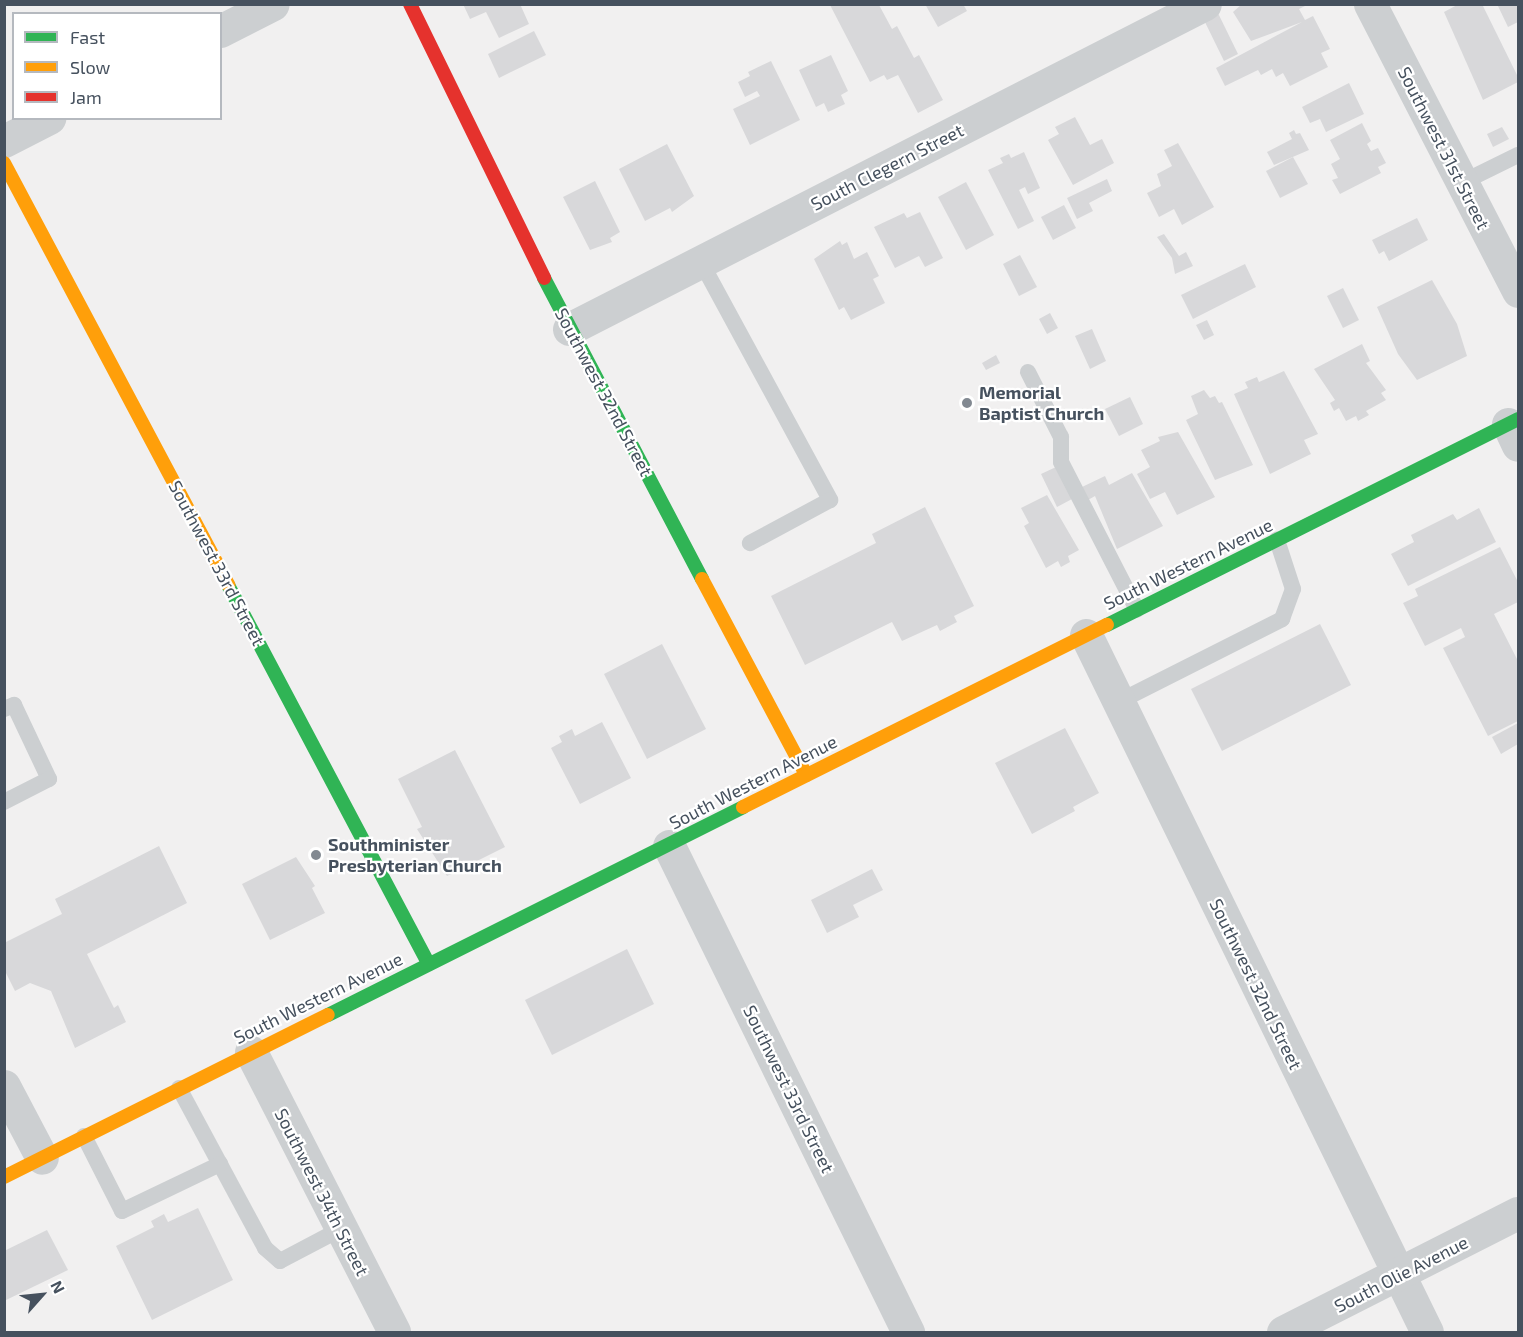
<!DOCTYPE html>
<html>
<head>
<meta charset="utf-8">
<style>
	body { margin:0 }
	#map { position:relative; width:1523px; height:1337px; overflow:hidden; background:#f1f0f0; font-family:"Exo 2",sans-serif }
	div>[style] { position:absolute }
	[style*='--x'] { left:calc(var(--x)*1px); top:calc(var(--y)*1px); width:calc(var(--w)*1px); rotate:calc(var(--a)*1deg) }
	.building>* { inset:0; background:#d8d8da }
	.lane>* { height:16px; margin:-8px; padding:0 8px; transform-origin:8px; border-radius:8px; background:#cccfd1 }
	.street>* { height:33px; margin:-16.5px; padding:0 16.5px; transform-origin:16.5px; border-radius:16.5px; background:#cccfd1 }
	.fast>* { height:14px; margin:-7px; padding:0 7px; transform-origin:7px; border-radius:7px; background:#30b455 }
	.slow>* { height:14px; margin:-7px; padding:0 7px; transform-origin:7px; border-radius:7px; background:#ff9f0a }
	.jam>* { height:14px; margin:-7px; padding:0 7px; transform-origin:7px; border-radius:7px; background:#e5322d }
	.dots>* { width:16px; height:16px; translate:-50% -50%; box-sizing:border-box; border:3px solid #fff; border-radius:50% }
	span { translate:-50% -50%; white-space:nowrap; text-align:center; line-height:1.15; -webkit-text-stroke:4.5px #fff; paint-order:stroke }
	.street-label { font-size:18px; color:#46515e }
	.poi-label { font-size:18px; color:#46515e; font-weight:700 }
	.left { translate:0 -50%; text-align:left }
	.frame { position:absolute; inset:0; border:6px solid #46515e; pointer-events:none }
	.legend { position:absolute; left:12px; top:12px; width:210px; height:108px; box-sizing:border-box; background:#fff; border:2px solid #b5b9bf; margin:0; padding:8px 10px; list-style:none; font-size:18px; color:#46515e }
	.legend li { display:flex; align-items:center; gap:12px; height:30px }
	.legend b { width:30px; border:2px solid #b5b9bf }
	.north { position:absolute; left:12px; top:1265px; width:60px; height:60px; -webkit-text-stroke:4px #fff; paint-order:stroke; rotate:63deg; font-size:16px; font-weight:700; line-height:24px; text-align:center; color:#46515e }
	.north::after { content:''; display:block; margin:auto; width:21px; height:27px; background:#46515e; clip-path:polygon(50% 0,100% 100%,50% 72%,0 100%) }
</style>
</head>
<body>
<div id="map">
	<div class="building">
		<i style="clip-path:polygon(463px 4px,520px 4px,529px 24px,499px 38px,486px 12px,470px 19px)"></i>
		<i style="clip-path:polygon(925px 4px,963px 4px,967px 11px,938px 27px)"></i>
		<i style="clip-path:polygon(1242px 4px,1309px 4px,1299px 9px,1305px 20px,1313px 16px,1330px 49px,1321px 53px,1328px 67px,1290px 86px,1283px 73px,1276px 77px,1272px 69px,1261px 75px,1258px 70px,1225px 86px,1216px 68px,1302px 22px,1251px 41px,1233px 12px)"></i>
		<i style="clip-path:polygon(1459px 4px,1482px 4px,1518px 77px,1518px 82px,1483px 100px,1444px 12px)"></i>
		<i style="clip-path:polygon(1497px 4px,1518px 4px,1518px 22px,1508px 27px)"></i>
		<i style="clip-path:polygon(830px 5px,879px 5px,892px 29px,897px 26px,914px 58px,919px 55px,943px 100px,918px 113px,898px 75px,887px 80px,884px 75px,870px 82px)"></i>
		<i style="clip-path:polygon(1216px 9px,1238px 54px,1224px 61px,1202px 16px)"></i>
		<i style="clip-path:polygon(534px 31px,546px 55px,499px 78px,488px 54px)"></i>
		<i style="clip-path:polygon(831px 55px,848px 91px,841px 95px,845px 104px,828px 112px,824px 103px,816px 107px,799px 70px)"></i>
		<i style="clip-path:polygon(771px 61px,800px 120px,750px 145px,733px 109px,760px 96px,757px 91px,745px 97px,738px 82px,750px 76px,748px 72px)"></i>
		<i style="clip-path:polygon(1349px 83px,1364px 114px,1326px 132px,1320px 119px,1310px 123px,1302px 107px)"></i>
		<i style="clip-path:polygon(1075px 117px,1090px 145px,1102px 139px,1114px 163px,1073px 185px,1048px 140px,1059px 134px,1055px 127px)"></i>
		<i style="clip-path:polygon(1362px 123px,1371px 141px,1367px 144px,1371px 151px,1378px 148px,1386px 163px,1378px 167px,1381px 173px,1340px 194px,1332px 180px,1338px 178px,1331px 164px,1340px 159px,1330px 140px)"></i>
		<i style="clip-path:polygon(1502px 127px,1509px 139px,1493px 147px,1487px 134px)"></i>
		<i style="clip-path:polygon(1294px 130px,1296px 134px,1300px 133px,1309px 150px,1274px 165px,1267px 152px,1292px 139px,1289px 133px)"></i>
		<i style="clip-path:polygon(1178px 143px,1214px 207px,1182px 225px,1174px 209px,1159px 217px,1147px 193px,1161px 186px,1157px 174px,1172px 166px,1164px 150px)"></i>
		<i style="clip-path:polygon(667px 144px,694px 196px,672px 212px,670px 208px,645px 221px,619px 169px)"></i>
		<i style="clip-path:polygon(1024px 152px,1040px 188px,1028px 194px,1025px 187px,1019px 190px,1034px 221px,1018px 229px,988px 170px,1003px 163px,1000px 158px,1009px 154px,1011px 158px)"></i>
		<i style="clip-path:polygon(1293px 157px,1308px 184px,1280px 198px,1266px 171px)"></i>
		<i style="clip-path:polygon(1107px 179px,1112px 191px,1089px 203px,1093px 211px,1077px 219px,1067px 198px)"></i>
		<i style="clip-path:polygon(595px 181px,620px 232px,610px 238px,612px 242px,590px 250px,563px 197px)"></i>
		<i style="clip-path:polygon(966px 182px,994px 235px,966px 250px,938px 197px)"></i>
		<i style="clip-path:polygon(1064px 205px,1076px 228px,1053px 240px,1041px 217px)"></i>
		<i style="clip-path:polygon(920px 212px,943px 258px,925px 267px,919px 256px,895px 268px,874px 227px,904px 213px,907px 218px)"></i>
		<i style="clip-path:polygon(1417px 218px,1428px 240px,1389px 261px,1384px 251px,1379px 254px,1372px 240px)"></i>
		<i style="clip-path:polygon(1164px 234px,1179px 256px,1186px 252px,1193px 266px,1175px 274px,1172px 258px,1157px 237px)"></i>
		<i style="clip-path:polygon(840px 241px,842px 245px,847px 242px,854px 259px,867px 252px,879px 276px,873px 279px,885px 303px,851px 320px,844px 307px,839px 310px,814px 259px)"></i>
		<i style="clip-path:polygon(1020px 255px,1037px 287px,1019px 296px,1003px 264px)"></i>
		<i style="clip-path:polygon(1245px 264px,1256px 287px,1193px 319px,1181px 295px)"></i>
		<i style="clip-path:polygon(1432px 280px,1457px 324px,1467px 356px,1417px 380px,1398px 354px,1377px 307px)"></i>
		<i style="clip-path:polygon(1343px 288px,1359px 320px,1343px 328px,1327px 296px)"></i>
		<i style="clip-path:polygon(1050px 313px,1058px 328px,1047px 334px,1039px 319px)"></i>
		<i style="clip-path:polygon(1207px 320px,1214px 335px,1204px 340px,1196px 325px)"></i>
		<i style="clip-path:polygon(1092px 329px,1106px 361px,1090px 369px,1075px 336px)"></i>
		<i style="clip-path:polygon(1362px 344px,1370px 361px,1366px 363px,1386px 390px,1381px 393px,1386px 400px,1366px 411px,1369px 415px,1358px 421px,1356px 416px,1346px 421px,1339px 408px,1334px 411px,1330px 403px,1335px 400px,1314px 369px)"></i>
		<i style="clip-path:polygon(996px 355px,1000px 363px,986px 370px,982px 363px)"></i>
		<i style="clip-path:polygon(1284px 371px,1318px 434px,1304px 440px,1311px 454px,1270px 474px,1234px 394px,1248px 388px,1245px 382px,1257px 377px,1259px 382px)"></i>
		<i style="clip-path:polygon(1204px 390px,1210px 398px,1215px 396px,1219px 403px,1222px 402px,1253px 465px,1215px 480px,1186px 420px,1198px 414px,1191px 396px)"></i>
		<i style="clip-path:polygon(1130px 397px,1143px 424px,1119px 436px,1105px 409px)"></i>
		<i style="clip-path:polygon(1178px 432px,1215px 497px,1177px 515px,1165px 492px,1150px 499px,1137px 474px,1150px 467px,1141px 450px,1160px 441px,1158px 437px)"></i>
		<i style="clip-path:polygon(1056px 467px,1072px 499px,1057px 507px,1041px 474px)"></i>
		<i style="clip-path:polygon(1132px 473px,1163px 526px,1117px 549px,1095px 496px,1088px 500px,1082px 487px,1105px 476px,1109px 485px)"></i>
		<i style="clip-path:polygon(1047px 495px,1079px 550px,1068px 556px,1070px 562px,1061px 567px,1058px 561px,1046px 568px,1024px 526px,1029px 523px,1021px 508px)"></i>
		<i style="clip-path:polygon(925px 507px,974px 606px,954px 616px,957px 622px,940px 631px,937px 625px,902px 641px,892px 622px,805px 665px,771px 596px,876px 543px,872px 534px)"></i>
		<i style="clip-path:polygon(1479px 508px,1496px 542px,1408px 586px,1391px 554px,1414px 542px,1411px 535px,1453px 514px,1457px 520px)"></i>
		<i style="clip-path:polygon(1500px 547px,1518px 582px,1518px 602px,1494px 614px,1518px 661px,1518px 721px,1488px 736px,1443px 648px,1465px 637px,1461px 628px,1425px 646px,1403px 603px,1418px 596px,1415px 589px)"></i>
		<i style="clip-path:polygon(1320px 624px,1351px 685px,1222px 751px,1191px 689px)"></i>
		<i style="clip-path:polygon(662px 644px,706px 729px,647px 759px,604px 674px)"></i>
		<i style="clip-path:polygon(602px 722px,631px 778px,580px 804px,551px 748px,562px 742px,559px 736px,572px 729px,575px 736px)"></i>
		<i style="clip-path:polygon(1518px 723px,1518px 744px,1501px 754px,1492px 737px)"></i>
		<i style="clip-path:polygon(1065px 728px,1099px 793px,1073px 807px,1075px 811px,1032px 834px,995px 763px)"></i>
		<i style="clip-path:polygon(455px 750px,505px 847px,447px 876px,417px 829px,422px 827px,398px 779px)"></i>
		<i style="clip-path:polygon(159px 846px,187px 903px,87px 954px,114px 1008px,118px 1005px,126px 1022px,75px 1048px,51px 991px,30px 983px,15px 991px,4px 969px,4px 943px,62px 914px,55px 899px)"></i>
		<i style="clip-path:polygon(296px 857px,315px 886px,312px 888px,325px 913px,270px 940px,242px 884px)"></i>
		<i style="clip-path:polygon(872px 869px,883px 890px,853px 905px,859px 917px,827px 933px,811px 900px)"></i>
		<i style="clip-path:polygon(627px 949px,654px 1004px,552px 1055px,525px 1000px)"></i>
		<i style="clip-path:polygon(198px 1208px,233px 1280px,152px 1320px,116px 1246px,154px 1227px,151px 1221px,164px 1214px,168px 1222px)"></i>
		<i style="clip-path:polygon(47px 1230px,68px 1270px,4px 1301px,4px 1251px)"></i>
	</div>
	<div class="lane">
		<i style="--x:1461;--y:183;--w:64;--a:-26.2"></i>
		<i style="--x:701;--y:262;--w:271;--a:61.5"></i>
		<i style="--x:830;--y:500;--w:91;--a:151.7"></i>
		<i style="--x:1028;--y:372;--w:73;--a:63.1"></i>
		<i style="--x:1061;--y:437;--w:25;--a:90"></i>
		<i style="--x:1061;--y:462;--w:166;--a:62.8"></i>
		<i style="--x:1118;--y:702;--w:184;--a:-26.8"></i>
		<i style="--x:1282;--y:619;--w:32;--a:-70"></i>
		<i style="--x:1293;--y:589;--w:52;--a:-108.1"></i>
		<i style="--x:4;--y:709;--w:11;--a:-22"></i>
		<i style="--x:14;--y:705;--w:82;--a:64.7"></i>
		<i style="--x:49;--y:779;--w:51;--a:152.9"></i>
		<i style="--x:179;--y:1088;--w:182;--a:61.7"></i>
		<i style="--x:265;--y:1248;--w:20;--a:41"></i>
		<i style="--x:280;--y:1261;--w:69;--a:-27.7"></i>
		<i style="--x:84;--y:1136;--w:84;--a:63.1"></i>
		<i style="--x:122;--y:1211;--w:109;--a:-25.6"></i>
	</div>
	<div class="street">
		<i style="--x:1370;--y:4;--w:323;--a:62.7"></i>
		<i style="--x:220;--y:31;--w:59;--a:-27"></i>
		<i style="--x:4;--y:141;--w:51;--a:-27.1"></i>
		<i style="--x:569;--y:329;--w:714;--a:-27.07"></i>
		<i style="--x:1508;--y:424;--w:23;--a:65"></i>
		<i style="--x:1086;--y:635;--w:776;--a:63.93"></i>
		<i style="--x:669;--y:846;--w:542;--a:63.81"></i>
		<i style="--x:251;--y:1052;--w:314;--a:62.9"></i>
		<i style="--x:4;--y:1086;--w:81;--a:62.2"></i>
		<i style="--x:1283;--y:1332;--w:263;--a:-26.9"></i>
	</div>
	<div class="fast">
		<i style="--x:544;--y:278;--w:340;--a:62.3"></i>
		<i style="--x:228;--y:585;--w:429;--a:62.1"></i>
		<i style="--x:1107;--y:625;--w:460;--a:-26.6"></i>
		<i style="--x:328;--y:1015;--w:464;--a:-26.6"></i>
	</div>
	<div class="slow">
		<i style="--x:4;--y:163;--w:478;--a:62"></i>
		<i style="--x:702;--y:579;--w:222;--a:62"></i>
		<i style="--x:743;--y:807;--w:407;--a:-26.6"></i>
		<i style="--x:4;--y:1177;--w:362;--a:-26.6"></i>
	</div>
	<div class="jam">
		<i style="--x:410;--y:4;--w:305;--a:63.9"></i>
	</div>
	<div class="dots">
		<i style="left:967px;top:403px;background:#828991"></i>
		<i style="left:316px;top:855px;background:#828991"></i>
	</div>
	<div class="street-label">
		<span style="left:1444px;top:148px;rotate:63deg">Southwest 31st Street</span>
		<span style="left:887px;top:167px;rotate:-27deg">South Clegern Street</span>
		<span style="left:604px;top:392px;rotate:62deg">Southwest 32nd Street</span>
		<span style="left:217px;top:563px;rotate:62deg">Southwest 33rd Street</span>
		<span style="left:1188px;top:564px;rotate:-26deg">South Western Avenue</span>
		<span style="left:753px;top:782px;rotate:-27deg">South Western Avenue</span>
		<span style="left:1256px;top:984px;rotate:64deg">Southwest 32nd Street</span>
		<span style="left:318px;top:998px;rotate:-26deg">South Western Avenue</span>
		<span style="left:789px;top:1089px;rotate:64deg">Southwest 33rd Street</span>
		<span style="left:322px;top:1192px;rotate:63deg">Southwest 34th Street</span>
		<span style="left:1401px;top:1274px;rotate:-27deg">South Olie Avenue</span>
	</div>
	<div class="poi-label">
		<span class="left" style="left:979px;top:403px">Memorial<br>Baptist Church</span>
		<span class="left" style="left:328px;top:855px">Southminister<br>Presbyterian Church</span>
	</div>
	<div class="frame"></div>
	<ul class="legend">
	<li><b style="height:8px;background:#30b455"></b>Fast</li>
	<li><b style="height:8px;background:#ff9f0a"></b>Slow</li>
	<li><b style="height:8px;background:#e5322d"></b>Jam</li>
	</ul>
	<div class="north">N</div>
</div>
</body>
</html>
